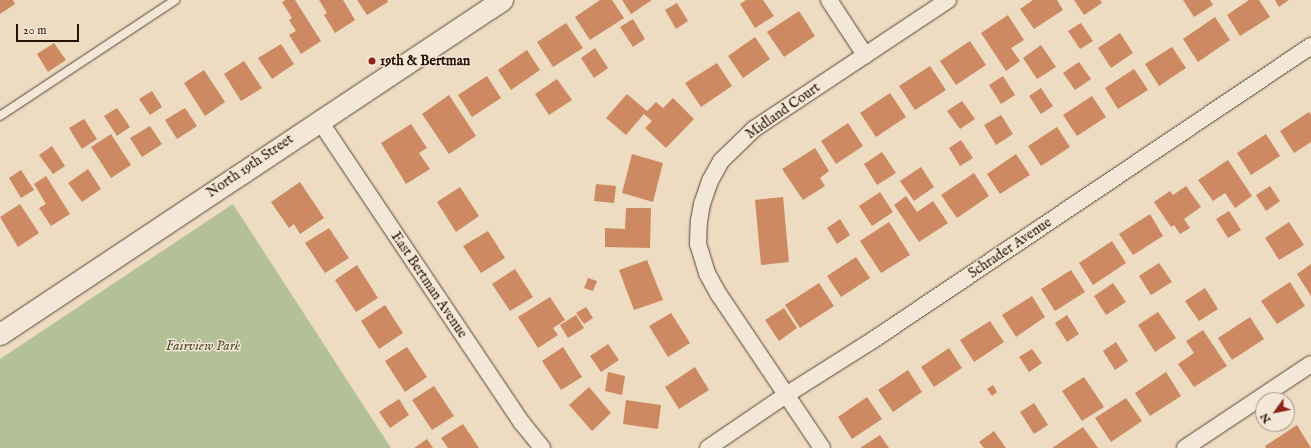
<!DOCTYPE html>
<html>
<head>
<meta charset="utf-8">
<style>
	body { margin:0 }
	#map { position:relative; width:1311px; height:448px; overflow:hidden; background:#eddcc2; font-family:"IM FELL English",serif }
	div>[style] { position:absolute }
	[style*='--x'] { left:calc(var(--x)*1px); top:calc(var(--y)*1px); width:calc(var(--w)*1px); rotate:calc(var(--a)*1deg) }
	.green>* { inset:0; background:#b4c196 }
	.building>* { inset:0; background:#cc8962 }
	.roads { filter:drop-shadow(0 0 1px #5a4433) drop-shadow(0 0 1px #5a4433) }
	.service>* { height:8px; margin:-4px; padding:0 4px; transform-origin:4px; border-radius:4px; background:#f3e8d7 }
	.minor>* { height:16px; margin:-8px; padding:0 8px; transform-origin:8px; border-radius:8px; background:#f3e8d7 }
	.tertiary>* { height:21px; margin:-10.5px; padding:0 10.5px; transform-origin:10.5px; border-radius:10.5px; background:#f3e8d7 }
	.dots>* { width:11px; height:11px; translate:-50% -50%; box-sizing:border-box; border:2px solid #f3e8d7; border-radius:50% }
	span { translate:-50% -50%; white-space:nowrap; text-align:center; line-height:1.15; -webkit-text-stroke:3px #f3e8d7; paint-order:stroke }
	.poi-label { font-size:14px; color:#291203; font-weight:700 }
	.left { translate:0 -50%; text-align:left }
	.street-label { font-size:14px; color:#291203 }
	.park-label { font-size:14px; color:#5a4f36; font-style:italic }
	.north { position:absolute; left:1255px; top:392px; width:40px; height:40px; box-sizing:border-box; background:#f3e8d7; border:1px solid #a29282; border-radius:50%; rotate:237deg; font-size:11px; font-weight:700; line-height:16px; text-align:center; color:#291203 }
	.north::after { content:''; display:block; margin:auto; width:14px; height:18px; background:#8f2418; clip-path:polygon(50% 0,100% 100%,50% 72%,0 100%) }
	.scale { position:absolute; left:16px; top:24px; width:63px; height:18px; box-sizing:border-box; border:2px solid #291203; border-top:0; padding-left:5px; font-size:12px; line-height:14px; white-space:nowrap; color:#291203; -webkit-text-stroke:3px #f3e8d7; paint-order:stroke }
</style>
</head>
<body>
<div id="map">
	<div class="green">
		<i style="clip-path:polygon(233px 204px,391px 448px,0 448px,0 359px)"></i>
	</div>
	<div class="building">
		<i style="clip-path:polygon(0 0,13px 0,15px 4px,0 14px)"></i>
		<i style="clip-path:polygon(286px 0,295px 0,321px 41px,301px 54px,289px 35px,296px 31px,289px 20px,292px 18px,282px 2px)"></i>
		<i style="clip-path:polygon(319px 0,343px 0,355px 20px,335px 33px,324px 15px,327px 13px)"></i>
		<i style="clip-path:polygon(357px 0,387px 0,388px 2px,367px 15px)"></i>
		<i style="clip-path:polygon(600px 0,612px 0,624px 18px,590px 40px,575px 17px)"></i>
		<i style="clip-path:polygon(622px 0,652px 0,631px 14px)"></i>
		<i style="clip-path:polygon(746px 0,763px 0,774px 16px,755px 28px,740px 4px)"></i>
		<i style="clip-path:polygon(1033px 0,1057px 0,1063px 10px,1034px 29px,1020px 9px)"></i>
		<i style="clip-path:polygon(1074px 0,1100px 0,1102px 3px,1084px 15px)"></i>
		<i style="clip-path:polygon(1183px 0,1210px 0,1213px 5px,1194px 17px)"></i>
		<i style="clip-path:polygon(1249px 0,1259px 0,1270px 17px,1240px 36px,1227px 15px)"></i>
		<i style="clip-path:polygon(1275px 0,1289px 0,1279px 7px)"></i>
		<i style="clip-path:polygon(677px 3px,688px 21px,676px 29px,665px 10px)"></i>
		<i style="clip-path:polygon(799px 11px,815px 36px,784px 57px,767px 32px)"></i>
		<i style="clip-path:polygon(1008px 15px,1024px 40px,1011px 48px,1020px 61px,1006px 71px,981px 33px)"></i>
		<i style="clip-path:polygon(1215px 17px,1230px 40px,1198px 62px,1183px 39px)"></i>
		<i style="clip-path:polygon(633px 19px,645px 39px,633px 47px,620px 27px)"></i>
		<i style="clip-path:polygon(566px 23px,583px 48px,553px 67px,537px 42px)"></i>
		<i style="clip-path:polygon(1081px 23px,1093px 41px,1080px 49px,1068px 31px)"></i>
		<i style="clip-path:polygon(1120px 33px,1133px 53px,1111px 68px,1098px 48px)"></i>
		<i style="clip-path:polygon(755px 37px,770px 59px,743px 78px,728px 56px)"></i>
		<i style="clip-path:polygon(970px 41px,986px 65px,956px 85px,940px 61px)"></i>
		<i style="clip-path:polygon(54px 43px,66px 60px,48px 72px,37px 54px)"></i>
		<i style="clip-path:polygon(281px 44px,294px 64px,272px 79px,258px 58px)"></i>
		<i style="clip-path:polygon(1041px 45px,1056px 67px,1037px 79px,1023px 58px)"></i>
		<i style="clip-path:polygon(1172px 47px,1186px 68px,1159px 86px,1145px 64px)"></i>
		<i style="clip-path:polygon(595px 48px,608px 68px,594px 78px,581px 58px)"></i>
		<i style="clip-path:polygon(527px 50px,540px 70px,511px 90px,498px 70px)"></i>
		<i style="clip-path:polygon(244px 61px,262px 88px,241px 101px,224px 74px)"></i>
		<i style="clip-path:polygon(1079px 62px,1091px 79px,1075px 90px,1063px 73px)"></i>
		<i style="clip-path:polygon(717px 63px,732px 86px,701px 107px,685px 83px)"></i>
		<i style="clip-path:polygon(930px 66px,946px 90px,915px 110px,899px 86px)"></i>
		<i style="clip-path:polygon(1134px 69px,1148px 90px,1118px 109px,1105px 88px)"></i>
		<i style="clip-path:polygon(204px 70px,225px 102px,205px 116px,184px 83px)"></i>
		<i style="clip-path:polygon(487px 76px,501px 98px,472px 117px,458px 95px)"></i>
		<i style="clip-path:polygon(1003px 76px,1015px 95px,1001px 104px,989px 85px)"></i>
		<i style="clip-path:polygon(557px 79px,572px 100px,549px 115px,535px 94px)"></i>
		<i style="clip-path:polygon(1041px 88px,1053px 106px,1041px 114px,1029px 96px)"></i>
		<i style="clip-path:polygon(152px 91px,162px 107px,150px 115px,139px 99px)"></i>
		<i style="clip-path:polygon(890px 93px,906px 117px,876px 137px,860px 113px)"></i>
		<i style="clip-path:polygon(627px 94px,647px 111px,656px 102px,663px 108px,673px 98px,694px 119px,666px 148px,645px 128px,652px 121px,644px 114px,626px 135px,606px 118px)"></i>
		<i style="clip-path:polygon(449px 95px,476px 136px,449px 154px,422px 114px)"></i>
		<i style="clip-path:polygon(1092px 96px,1106px 117px,1077px 136px,1063px 115px)"></i>
		<i style="clip-path:polygon(962px 101px,975px 119px,960px 129px,947px 111px)"></i>
		<i style="clip-path:polygon(117px 108px,130px 127px,117px 136px,104px 116px)"></i>
		<i style="clip-path:polygon(185px 108px,197px 126px,177px 139px,165px 120px)"></i>
		<i style="clip-path:polygon(1309px 112px,1311px 115px,1311px 142px,1294px 153px,1280px 131px)"></i>
		<i style="clip-path:polygon(1001px 115px,1013px 134px,996px 145px,984px 125px)"></i>
		<i style="clip-path:polygon(84px 119px,97px 139px,82px 149px,69px 128px)"></i>
		<i style="clip-path:polygon(848px 123px,863px 146px,836px 164px,821px 141px)"></i>
		<i style="clip-path:polygon(411px 124px,427px 148px,419px 153px,430px 169px,406px 184px,381px 143px)"></i>
		<i style="clip-path:polygon(150px 126px,162px 144px,142px 157px,130px 138px)"></i>
		<i style="clip-path:polygon(1057px 127px,1070px 147px,1041px 166px,1028px 146px)"></i>
		<i style="clip-path:polygon(111px 134px,131px 165px,111px 178px,91px 147px)"></i>
		<i style="clip-path:polygon(1266px 134px,1280px 156px,1251px 175px,1237px 153px)"></i>
		<i style="clip-path:polygon(961px 140px,973px 158px,960px 166px,949px 148px)"></i>
		<i style="clip-path:polygon(52px 146px,65px 166px,53px 174px,39px 155px)"></i>
		<i style="clip-path:polygon(815px 148px,829px 171px,820px 178px,825px 186px,803px 200px,782px 169px)"></i>
		<i style="clip-path:polygon(882px 152px,896px 173px,877px 185px,864px 164px)"></i>
		<i style="clip-path:polygon(632px 154px,663px 163px,653px 202px,622px 193px)"></i>
		<i style="clip-path:polygon(1016px 154px,1030px 175px,1000px 194px,987px 174px)"></i>
		<i style="clip-path:polygon(1228px 160px,1252px 196px,1235px 208px,1225px 193px,1213px 201px,1198px 180px)"></i>
		<i style="clip-path:polygon(921px 167px,934px 187px,914px 201px,900px 181px)"></i>
		<i style="clip-path:polygon(88px 169px,101px 189px,82px 202px,68px 183px)"></i>
		<i style="clip-path:polygon(21px 170px,34px 190px,21px 198px,9px 178px)"></i>
		<i style="clip-path:polygon(974px 173px,989px 196px,957px 218px,941px 195px)"></i>
		<i style="clip-path:polygon(46px 176px,70px 214px,51px 226px,39px 208px,46px 204px,34px 184px)"></i>
		<i style="clip-path:polygon(300px 182px,324px 218px,300px 234px,294px 224px,289px 228px,271px 202px)"></i>
		<i style="clip-path:polygon(596px 184px,616px 186px,614px 203px,594px 201px)"></i>
		<i style="clip-path:polygon(1186px 186px,1201px 207px,1184px 219px,1190px 228px,1180px 234px,1174px 225px,1171px 227px,1154px 202px,1170px 191px,1173px 195px)"></i>
		<i style="clip-path:polygon(1270px 186px,1280px 201px,1266px 211px,1256px 195px)"></i>
		<i style="clip-path:polygon(460px 187px,479px 216px,456px 232px,437px 202px)"></i>
		<i style="clip-path:polygon(880px 192px,893px 212px,872px 226px,859px 206px)"></i>
		<i style="clip-path:polygon(906px 196px,917px 212px,933px 201px,948px 223px,919px 242px,894px 205px)"></i>
		<i style="clip-path:polygon(783px 197px,789px 262px,761px 265px,755px 200px)"></i>
		<i style="clip-path:polygon(20px 204px,39px 233px,18px 247px,0 217px)"></i>
		<i style="clip-path:polygon(626px 208px,651px 208px,650px 248px,605px 247px,605px 228px,625px 229px)"></i>
		<i style="clip-path:polygon(1229px 211px,1241px 230px,1228px 238px,1216px 219px)"></i>
		<i style="clip-path:polygon(1150px 214px,1163px 236px,1133px 255px,1119px 234px)"></i>
		<i style="clip-path:polygon(840px 219px,850px 235px,837px 244px,827px 228px)"></i>
		<i style="clip-path:polygon(889px 222px,910px 255px,881px 273px,860px 241px)"></i>
		<i style="clip-path:polygon(1289px 222px,1304px 245px,1279px 260px,1265px 238px)"></i>
		<i style="clip-path:polygon(329px 228px,349px 258px,325px 273px,305px 243px)"></i>
		<i style="clip-path:polygon(488px 231px,505px 258px,481px 273px,463px 246px)"></i>
		<i style="clip-path:polygon(1112px 241px,1126px 263px,1093px 285px,1079px 263px)"></i>
		<i style="clip-path:polygon(856px 257px,870px 278px,841px 297px,827px 276px)"></i>
		<i style="clip-path:polygon(647px 260px,663px 300px,634px 310px,619px 270px)"></i>
		<i style="clip-path:polygon(1159px 263px,1172px 282px,1151px 295px,1139px 276px)"></i>
		<i style="clip-path:polygon(1311px 264px,1311px 296px,1297px 274px)"></i>
		<i style="clip-path:polygon(357px 265px,378px 298px,356px 312px,335px 280px)"></i>
		<i style="clip-path:polygon(515px 269px,533px 297px,510px 311px,492px 284px)"></i>
		<i style="clip-path:polygon(1071px 270px,1085px 292px,1055px 311px,1041px 289px)"></i>
		<i style="clip-path:polygon(588px 278px,597px 281px,593px 291px,584px 288px)"></i>
		<i style="clip-path:polygon(1290px 282px,1305px 306px,1277px 324px,1261px 301px)"></i>
		<i style="clip-path:polygon(819px 283px,834px 306px,800px 328px,785px 305px)"></i>
		<i style="clip-path:polygon(1113px 283px,1126px 302px,1106px 315px,1094px 296px)"></i>
		<i style="clip-path:polygon(1205px 288px,1218px 309px,1199px 321px,1185px 301px)"></i>
		<i style="clip-path:polygon(1032px 296px,1045px 317px,1016px 337px,1002px 315px)"></i>
		<i style="clip-path:polygon(550px 297px,565px 320px,553px 328px,558px 335px,538px 348px,518px 317px)"></i>
		<i style="clip-path:polygon(385px 305px,403px 333px,379px 349px,361px 321px)"></i>
		<i style="clip-path:polygon(586px 307px,593px 318px,584px 324px,576px 313px)"></i>
		<i style="clip-path:polygon(784px 308px,797px 328px,779px 341px,765px 320px)"></i>
		<i style="clip-path:polygon(1158px 312px,1176px 338px,1155px 352px,1138px 325px)"></i>
		<i style="clip-path:polygon(671px 313px,690px 343px,668px 357px,649px 326px)"></i>
		<i style="clip-path:polygon(576px 315px,584px 328px,568px 338px,560px 325px)"></i>
		<i style="clip-path:polygon(1067px 315px,1079px 334px,1067px 342px,1055px 323px)"></i>
		<i style="clip-path:polygon(1250px 317px,1264px 339px,1232px 360px,1218px 338px)"></i>
		<i style="clip-path:polygon(990px 321px,1004px 342px,974px 362px,960px 340px)"></i>
		<i style="clip-path:polygon(1203px 330px,1227px 366px,1194px 387px,1178px 364px,1194px 353px,1186px 341px)"></i>
		<i style="clip-path:polygon(1116px 342px,1128px 361px,1115px 370px,1103px 351px)"></i>
		<i style="clip-path:polygon(608px 344px,619px 360px,601px 372px,590px 356px)"></i>
		<i style="clip-path:polygon(407px 347px,427px 377px,405px 392px,385px 361px)"></i>
		<i style="clip-path:polygon(563px 347px,582px 377px,561px 390px,542px 361px)"></i>
		<i style="clip-path:polygon(949px 348px,962px 368px,934px 387px,921px 367px)"></i>
		<i style="clip-path:polygon(1032px 349px,1042px 363px,1029px 372px,1019px 357px)"></i>
		<i style="clip-path:polygon(695px 367px,709px 390px,679px 409px,665px 387px)"></i>
		<i style="clip-path:polygon(908px 370px,922px 392px,893px 412px,878px 390px)"></i>
		<i style="clip-path:polygon(608px 372px,625px 376px,622px 395px,605px 391px)"></i>
		<i style="clip-path:polygon(1166px 372px,1181px 396px,1150px 416px,1135px 393px)"></i>
		<i style="clip-path:polygon(1084px 377px,1104px 407px,1082px 421px,1062px 391px)"></i>
		<i style="clip-path:polygon(993px 385px,997px 392px,992px 396px,987px 389px)"></i>
		<i style="clip-path:polygon(434px 386px,454px 416px,432px 430px,412px 400px)"></i>
		<i style="clip-path:polygon(589px 387px,611px 413px,592px 431px,569px 405px)"></i>
		<i style="clip-path:polygon(867px 397px,882px 419px,852px 439px,838px 417px)"></i>
		<i style="clip-path:polygon(1126px 398px,1142px 421px,1111px 442px,1095px 418px)"></i>
		<i style="clip-path:polygon(399px 399px,409px 415px,390px 428px,379px 412px)"></i>
		<i style="clip-path:polygon(626px 400px,661px 405px,658px 429px,623px 424px)"></i>
		<i style="clip-path:polygon(1034px 403px,1048px 425px,1034px 434px,1020px 412px)"></i>
		<i style="clip-path:polygon(463px 424px,479px 448px,448px 448px,441px 438px)"></i>
		<i style="clip-path:polygon(1297px 425px,1311px 448px,1266px 448px,1265px 446px)"></i>
		<i style="clip-path:polygon(1083px 427px,1098px 448px,1052px 448px)"></i>
		<i style="clip-path:polygon(994px 431px,1006px 448px,984px 448px,979px 442px)"></i>
		<i style="clip-path:polygon(880px 435px,889px 448px,860px 448px)"></i>
		<i style="clip-path:polygon(427px 439px,433px 448px,414px 448px)"></i>
	</div>
	<div class="roads">
		<div class="service">
			<i style="--x:0;--y:116;--w:210;--a:-33.5"></i>
		</div>
		<div class="minor">
			<i style="--x:829;--y:0;--w:66;--a:56.8"></i>
			<i style="--x:319;--y:120;--w:365;--a:56.2"></i>
			<i style="--x:522;--y:423;--w:32;--a:51"></i>
			<i style="--x:708;--y:448;--w:94;--a:-34.2"></i>
			<i style="--x:786;--y:395;--w:103;--a:-32.3"></i>
			<i style="--x:873;--y:340;--w:528;--a:-33.87"></i>
			<i style="--x:822;--y:448;--w:184;--a:-123.9"></i>
			<i style="--x:719;--y:295;--w:25;--a:-119"></i>
			<i style="--x:707;--y:273;--w:30;--a:-107"></i>
			<i style="--x:698;--y:244;--w:23;--a:-88"></i>
			<i style="--x:699;--y:221;--w:17;--a:-80"></i>
			<i style="--x:702;--y:204;--w:24;--a:-71"></i>
			<i style="--x:710;--y:181;--w:23;--a:-61"></i>
			<i style="--x:721;--y:161;--w:46;--a:-44.1"></i>
			<i style="--x:754;--y:129;--w:233;--a:-33.6"></i>
			<i style="--x:1185;--y:448;--w:151;--a:-33.7"></i>
		</div>
		<div class="tertiary">
			<i style="--x:0;--y:334;--w:603;--a:-33.64"></i>
		</div>
	</div>
	<div class="dots">
		<i style="left:372px;top:61px;background:#8f2418"></i>
	</div>
	<div class="poi-label">
		<span class="left" style="left:380px;top:61px">19th &amp; Bertman</span>
	</div>
	<div class="street-label">
		<span style="left:783px;top:111px;rotate:-35deg">Midland Court</span>
		<span style="left:250px;top:166px;rotate:-34deg">North 19th Street</span>
		<span style="left:1010px;top:248px;rotate:-34deg">Schrader Avenue</span>
		<span style="left:429px;top:285px;rotate:56deg">East Bertman Avenue</span>
	</div>
	<div class="park-label">
		<span style="left:203px;top:346px">Fairview Park</span>
	</div>
	<div class="north">N</div>
	<div class="scale">20 m</div>
</div>
</body>
</html>
